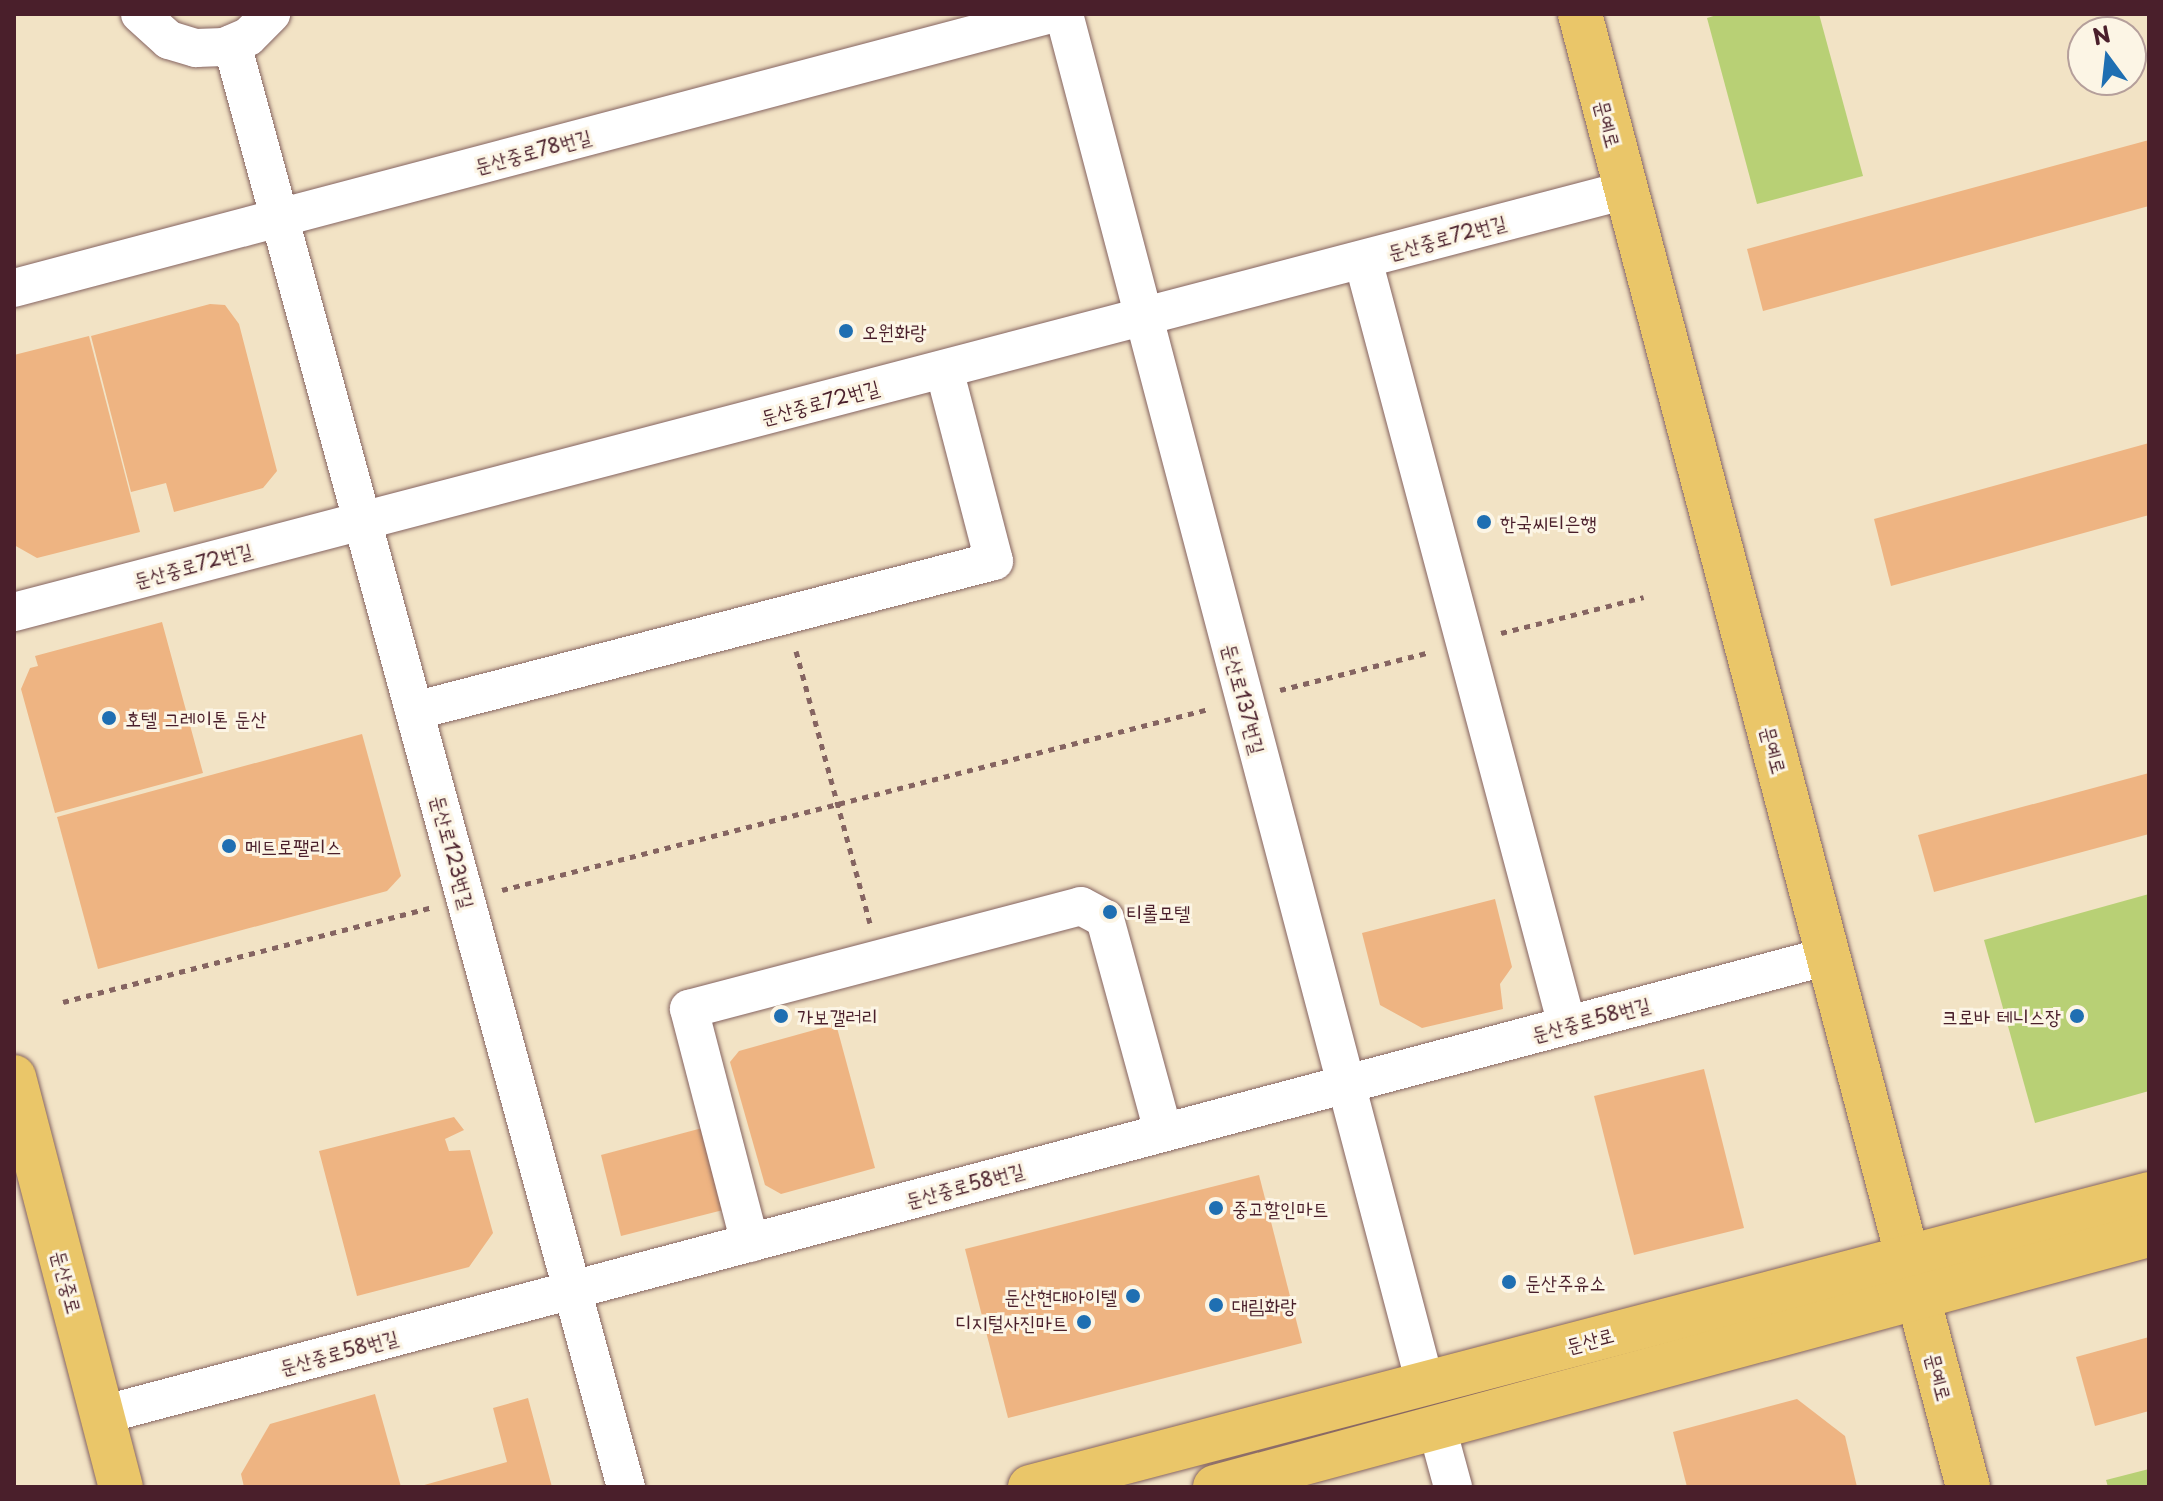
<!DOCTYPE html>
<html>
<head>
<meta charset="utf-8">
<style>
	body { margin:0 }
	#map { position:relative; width:2163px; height:1501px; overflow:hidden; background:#f2e3c5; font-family:"Playpen Sans","Poor Story",sans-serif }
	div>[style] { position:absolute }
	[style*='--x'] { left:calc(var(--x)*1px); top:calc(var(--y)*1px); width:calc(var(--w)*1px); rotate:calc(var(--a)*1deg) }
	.green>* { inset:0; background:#b8d075 }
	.building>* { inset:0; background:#eeb482 }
	.path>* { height:5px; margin-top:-2.5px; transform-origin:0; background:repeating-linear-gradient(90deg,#856461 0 6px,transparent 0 12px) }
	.roads { filter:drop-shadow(0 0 2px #856461) drop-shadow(0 0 2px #856461) }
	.minor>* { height:38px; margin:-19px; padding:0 19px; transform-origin:19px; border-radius:19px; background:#fff }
	.major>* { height:44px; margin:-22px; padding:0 22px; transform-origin:22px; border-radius:22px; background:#eac669 }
	.dots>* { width:22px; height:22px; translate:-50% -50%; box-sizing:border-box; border:4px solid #fcf5e5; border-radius:50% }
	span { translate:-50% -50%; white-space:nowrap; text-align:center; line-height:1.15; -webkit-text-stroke:6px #fcf5e5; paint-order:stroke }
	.street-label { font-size:20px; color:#4a1f2b }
	.poi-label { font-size:20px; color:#4a1f2b }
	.left { translate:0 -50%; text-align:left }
	.right { translate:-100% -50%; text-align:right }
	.frame { position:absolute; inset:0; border:16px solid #4a1f2b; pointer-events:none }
	.north { position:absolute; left:2067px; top:16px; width:80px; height:80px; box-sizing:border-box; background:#fcf5e5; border:2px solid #b59f9b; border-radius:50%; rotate:345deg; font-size:22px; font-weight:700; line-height:32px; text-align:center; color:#4a1f2b }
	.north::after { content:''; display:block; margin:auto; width:28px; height:36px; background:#1f6fb2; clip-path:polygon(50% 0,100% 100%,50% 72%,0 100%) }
</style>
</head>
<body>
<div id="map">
	<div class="green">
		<i style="clip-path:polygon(1720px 14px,1819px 14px,1863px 176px,1757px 204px,1707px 18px)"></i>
		<i style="clip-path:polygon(2149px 894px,2149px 1091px,2035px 1123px,1984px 940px)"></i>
		<i style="clip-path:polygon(2149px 1469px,2149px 1487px,2108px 1487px,2106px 1480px)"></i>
	</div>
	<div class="building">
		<i style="clip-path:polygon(2149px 140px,2149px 206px,1763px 311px,1747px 249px)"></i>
		<i style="clip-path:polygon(210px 304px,225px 305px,239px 324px,277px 471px,263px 488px,174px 512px,166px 483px,131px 492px,91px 336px)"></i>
		<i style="clip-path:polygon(89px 336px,140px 532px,37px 558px,14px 545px,14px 355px)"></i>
		<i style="clip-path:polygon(2149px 443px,2149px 515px,1891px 586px,1874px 519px)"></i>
		<i style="clip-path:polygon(162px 622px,203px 773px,55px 813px,21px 689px,30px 668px,38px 666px,35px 656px)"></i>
		<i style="clip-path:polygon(362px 734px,401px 876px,387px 891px,98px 969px,57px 817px)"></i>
		<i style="clip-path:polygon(2149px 773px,2149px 834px,1934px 892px,1918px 835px)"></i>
		<i style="clip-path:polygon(1495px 899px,1512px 967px,1500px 984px,1503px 1009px,1422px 1028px,1380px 1005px,1362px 933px)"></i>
		<i style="clip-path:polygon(836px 1024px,875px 1168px,781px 1194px,765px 1185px,730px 1062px,739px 1051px)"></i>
		<i style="clip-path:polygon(1704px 1069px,1744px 1228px,1634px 1255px,1594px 1096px)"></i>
		<i style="clip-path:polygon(454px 1117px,464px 1130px,445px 1139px,449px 1151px,470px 1150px,493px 1233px,469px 1267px,357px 1296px,319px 1151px)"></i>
		<i style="clip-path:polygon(706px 1127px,727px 1209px,621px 1236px,601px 1155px)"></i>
		<i style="clip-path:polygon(1259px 1175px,1302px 1343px,1008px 1418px,965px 1249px)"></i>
		<i style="clip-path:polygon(2149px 1337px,2149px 1411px,2095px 1426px,2076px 1357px)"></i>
		<i style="clip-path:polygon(375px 1394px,401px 1487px,244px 1487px,241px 1474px,270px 1424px)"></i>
		<i style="clip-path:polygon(528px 1398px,552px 1487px,417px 1487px,507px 1462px,493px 1408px)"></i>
		<i style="clip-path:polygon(1797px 1399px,1845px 1436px,1857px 1487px,1687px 1487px,1673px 1432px)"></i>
	</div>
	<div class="path">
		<i style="--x:1501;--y:633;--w:147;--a:-14.1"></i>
		<i style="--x:796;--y:651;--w:282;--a:74.8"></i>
		<i style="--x:1280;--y:690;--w:155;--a:-14.2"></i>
		<i style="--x:502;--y:890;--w:730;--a:-14.36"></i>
		<i style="--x:63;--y:1002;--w:379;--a:-14.4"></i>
	</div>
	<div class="roads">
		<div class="minor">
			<i style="--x:140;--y:14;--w:39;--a:42"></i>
			<i style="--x:169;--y:40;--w:28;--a:17"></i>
			<i style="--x:196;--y:48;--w:28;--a:-2"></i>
			<i style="--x:224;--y:47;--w:26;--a:-23"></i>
			<i style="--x:248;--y:37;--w:33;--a:-45"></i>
			<i style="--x:1064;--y:14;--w:1416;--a:75.23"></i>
			<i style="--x:232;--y:44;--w:1496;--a:74.73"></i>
			<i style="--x:1363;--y:260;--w:792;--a:75.07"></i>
			<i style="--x:14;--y:288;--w:1073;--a:-14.8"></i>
			<i style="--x:14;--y:612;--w:1666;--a:-14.67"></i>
			<i style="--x:414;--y:711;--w:599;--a:-14.5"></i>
			<i style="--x:994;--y:561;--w:198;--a:-104.6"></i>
			<i style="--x:750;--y:1243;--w:242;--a:-104.6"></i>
			<i style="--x:689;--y:1009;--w:405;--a:-14.7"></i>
			<i style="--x:1081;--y:906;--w:27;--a:28"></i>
			<i style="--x:1105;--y:919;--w:220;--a:74.7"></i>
			<i style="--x:102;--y:1415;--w:1786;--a:-14.89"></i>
			<i style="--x:1437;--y:1428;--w:61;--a:74.8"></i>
		</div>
		<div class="major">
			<i style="--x:1580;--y:14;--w:1523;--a:75.24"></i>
			<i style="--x:14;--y:1077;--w:424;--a:75.4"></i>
			<i style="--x:1030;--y:1487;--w:1157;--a:-14.67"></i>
			<i style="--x:1215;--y:1487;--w:967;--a:-15.1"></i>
		</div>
	</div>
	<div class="dots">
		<i style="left:846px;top:331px;background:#1f6fb2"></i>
		<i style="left:1484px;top:522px;background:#1f6fb2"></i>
		<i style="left:109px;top:718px;background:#1f6fb2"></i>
		<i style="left:229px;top:846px;background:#1f6fb2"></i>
		<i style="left:1110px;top:912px;background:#1f6fb2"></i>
		<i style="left:781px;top:1016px;background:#1f6fb2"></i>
		<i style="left:2077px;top:1016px;background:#1f6fb2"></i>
		<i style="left:1216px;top:1208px;background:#1f6fb2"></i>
		<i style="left:1509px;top:1282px;background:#1f6fb2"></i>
		<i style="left:1133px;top:1296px;background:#1f6fb2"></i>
		<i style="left:1216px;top:1305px;background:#1f6fb2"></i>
		<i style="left:1084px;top:1322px;background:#1f6fb2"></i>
	</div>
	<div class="street-label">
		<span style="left:1608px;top:124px;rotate:75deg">문예로</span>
		<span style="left:533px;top:151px;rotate:-15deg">둔산중로78번길</span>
		<span style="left:1447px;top:237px;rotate:-15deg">둔산중로72번길</span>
		<span style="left:820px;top:402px;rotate:-15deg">둔산중로72번길</span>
		<span style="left:193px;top:565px;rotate:-15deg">둔산중로72번길</span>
		<span style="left:1244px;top:699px;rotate:75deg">둔산로137번길</span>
		<span style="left:1774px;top:750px;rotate:75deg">문예로</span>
		<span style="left:453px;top:852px;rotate:75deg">둔산로123번길</span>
		<span style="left:1591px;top:1019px;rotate:-15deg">둔산중로58번길</span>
		<span style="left:965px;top:1185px;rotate:-15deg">둔산중로58번길</span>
		<span style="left:67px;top:1282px;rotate:75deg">둔산중로</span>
		<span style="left:1590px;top:1340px;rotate:-15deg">둔산로</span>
		<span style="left:339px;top:1352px;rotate:-15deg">둔산중로58번길</span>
		<span style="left:1939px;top:1377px;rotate:75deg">문예로</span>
	</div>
	<div class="poi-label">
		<span class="left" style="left:862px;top:331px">오원화랑</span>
		<span class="left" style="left:1500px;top:522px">한국씨티은행</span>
		<span class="left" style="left:125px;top:718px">호텔 그레이톤 둔산</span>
		<span class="left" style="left:245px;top:846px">메트로팰리스</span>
		<span class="left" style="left:1126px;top:912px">티롤모텔</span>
		<span class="left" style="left:797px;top:1016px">가보갤러리</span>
		<span class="right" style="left:2061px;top:1016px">크로바 테니스장</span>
		<span class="left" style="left:1232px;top:1208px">중고할인마트</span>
		<span class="left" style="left:1525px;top:1282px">둔산주유소</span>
		<span class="right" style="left:1117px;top:1296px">둔산현대아이텔</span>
		<span class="left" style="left:1232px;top:1305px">대림화랑</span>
		<span class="right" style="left:1068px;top:1322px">디지털사진마트</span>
	</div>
	<div class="frame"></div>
	<div class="north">N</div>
</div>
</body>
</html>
